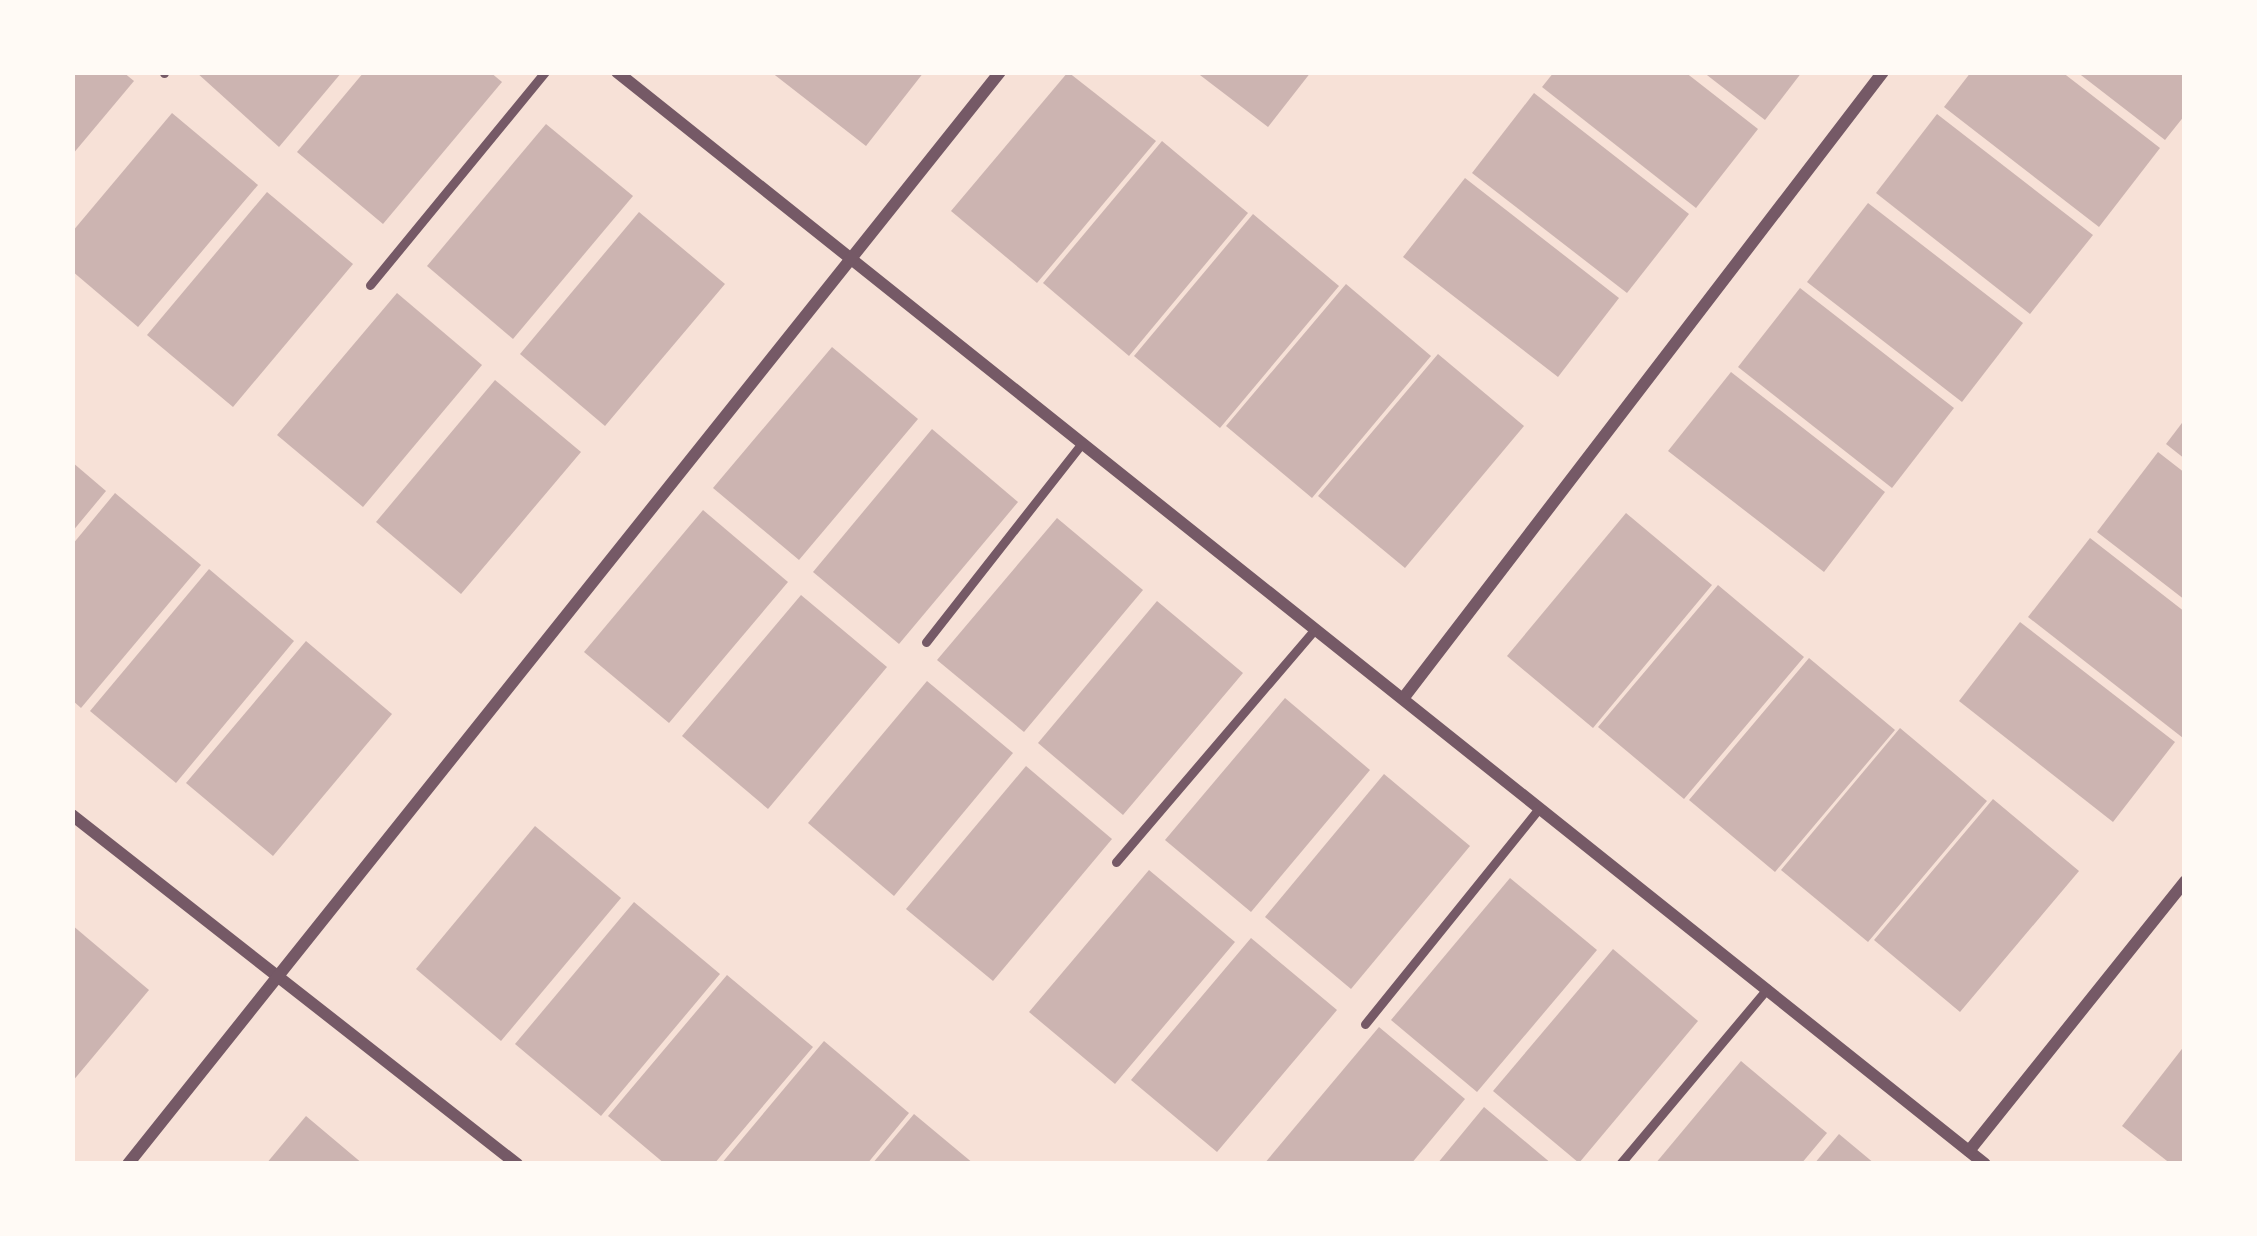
<!DOCTYPE html>
<html>
<head>
<meta charset="utf-8">
<style>
	body { margin:0 }
	#map { position:relative; width:2257px; height:1236px; overflow:hidden; background:#f7e1d7; font-family:"Exo 2",sans-serif }
	div>[style] { position:absolute }
	[style*='--x'] { left:calc(var(--x)*1px); top:calc(var(--y)*1px); width:calc(var(--w)*1px); rotate:calc(var(--a)*1deg) }
	.building>* { inset:0; background:#ccb4b1 }
	.service>* { height:9px; margin:-4.5px; padding:0 4.5px; transform-origin:4.5px; border-radius:4.5px; background:#755966 }
	.minor>* { height:12px; margin:-6px; padding:0 6px; transform-origin:6px; border-radius:6px; background:#755966 }
	span { translate:-50% -50%; white-space:nowrap; text-align:center; line-height:1.15; -webkit-text-stroke:12px #fffaf5; paint-order:stroke }
	.frame { position:absolute; inset:0; border:75px solid #fffaf5; pointer-events:none }
</style>
</head>
<body>
<div id="map">
	<div class="building">
		<i style="clip-path:polygon(72px 72px,123px 72px,134px 81px,72px 155px)"></i>
		<i style="clip-path:polygon(196px 72px,342px 72px,279px 147px)"></i>
		<i style="clip-path:polygon(364px 72px,490px 72px,502px 82px,383px 224px,297px 152px)"></i>
		<i style="clip-path:polygon(771px 72px,924px 72px,866px 146px)"></i>
		<i style="clip-path:polygon(1068px 72px,1156px 141px,1037px 283px,951px 211px)"></i>
		<i style="clip-path:polygon(1196px 72px,1311px 72px,1268px 127px)"></i>
		<i style="clip-path:polygon(1554px 72px,1685px 72px,1758px 129px,1696px 208px,1542px 87px)"></i>
		<i style="clip-path:polygon(1703px 72px,1802px 72px,1765px 120px)"></i>
		<i style="clip-path:polygon(1971px 72px,2062px 72px,2160px 148px,2099px 227px,1944px 107px)"></i>
		<i style="clip-path:polygon(2077px 72px,2185px 72px,2185px 115px,2165px 140px)"></i>
		<i style="clip-path:polygon(1534px 93px,1689px 214px,1627px 293px,1472px 173px)"></i>
		<i style="clip-path:polygon(172px 113px,258px 185px,138px 327px,72px 271px,72px 232px)"></i>
		<i style="clip-path:polygon(1937px 114px,2093px 235px,2030px 314px,1876px 193px)"></i>
		<i style="clip-path:polygon(546px 124px,633px 196px,513px 339px,427px 266px)"></i>
		<i style="clip-path:polygon(1162px 141px,1248px 213px,1129px 356px,1043px 283px)"></i>
		<i style="clip-path:polygon(1465px 178px,1619px 298px,1558px 377px,1403px 257px)"></i>
		<i style="clip-path:polygon(267px 192px,353px 264px,233px 407px,147px 335px)"></i>
		<i style="clip-path:polygon(1868px 203px,2023px 323px,1962px 402px,1807px 282px)"></i>
		<i style="clip-path:polygon(639px 212px,725px 284px,605px 426px,520px 354px)"></i>
		<i style="clip-path:polygon(1253px 214px,1339px 286px,1220px 428px,1134px 356px)"></i>
		<i style="clip-path:polygon(1346px 284px,1431px 356px,1312px 498px,1226px 426px)"></i>
		<i style="clip-path:polygon(1800px 288px,1954px 408px,1892px 488px,1738px 367px)"></i>
		<i style="clip-path:polygon(397px 293px,482px 365px,363px 507px,277px 435px)"></i>
		<i style="clip-path:polygon(832px 347px,918px 419px,799px 560px,713px 488px)"></i>
		<i style="clip-path:polygon(1438px 354px,1524px 426px,1405px 568px,1318px 496px)"></i>
		<i style="clip-path:polygon(1731px 372px,1885px 492px,1824px 572px,1668px 451px)"></i>
		<i style="clip-path:polygon(495px 380px,581px 452px,461px 594px,376px 522px)"></i>
		<i style="clip-path:polygon(2185px 419px,2185px 459px,2166px 444px)"></i>
		<i style="clip-path:polygon(932px 429px,1018px 502px,899px 644px,813px 572px)"></i>
		<i style="clip-path:polygon(2158px 452px,2185px 473px,2185px 600px,2097px 532px)"></i>
		<i style="clip-path:polygon(72px 462px,106px 491px,72px 532px)"></i>
		<i style="clip-path:polygon(115px 493px,201px 565px,81px 708px,72px 700px,72px 545px)"></i>
		<i style="clip-path:polygon(703px 510px,788px 582px,669px 723px,584px 652px)"></i>
		<i style="clip-path:polygon(1626px 513px,1712px 585px,1593px 728px,1507px 656px)"></i>
		<i style="clip-path:polygon(1057px 518px,1143px 590px,1024px 732px,937px 660px)"></i>
		<i style="clip-path:polygon(2090px 538px,2185px 612px,2183px 738px,2028px 617px)"></i>
		<i style="clip-path:polygon(209px 569px,294px 641px,176px 783px,90px 711px)"></i>
		<i style="clip-path:polygon(1718px 585px,1804px 657px,1684px 799px,1598px 727px)"></i>
		<i style="clip-path:polygon(801px 595px,887px 667px,768px 809px,682px 736px)"></i>
		<i style="clip-path:polygon(1157px 601px,1243px 673px,1123px 815px,1038px 743px)"></i>
		<i style="clip-path:polygon(2020px 622px,2175px 742px,2113px 822px,1959px 701px)"></i>
		<i style="clip-path:polygon(306px 641px,392px 714px,273px 856px,186px 783px)"></i>
		<i style="clip-path:polygon(1809px 658px,1895px 730px,1775px 872px,1689px 800px)"></i>
		<i style="clip-path:polygon(927px 681px,1013px 753px,894px 896px,808px 823px)"></i>
		<i style="clip-path:polygon(1285px 698px,1370px 770px,1251px 912px,1165px 840px)"></i>
		<i style="clip-path:polygon(1900px 728px,1987px 801px,1868px 942px,1781px 870px)"></i>
		<i style="clip-path:polygon(1026px 766px,1112px 839px,993px 981px,906px 909px)"></i>
		<i style="clip-path:polygon(1384px 774px,1470px 846px,1351px 989px,1265px 917px)"></i>
		<i style="clip-path:polygon(1993px 799px,2079px 871px,1960px 1012px,1874px 940px)"></i>
		<i style="clip-path:polygon(535px 826px,621px 898px,501px 1041px,416px 969px)"></i>
		<i style="clip-path:polygon(1149px 870px,1235px 942px,1115px 1084px,1029px 1012px)"></i>
		<i style="clip-path:polygon(1510px 878px,1597px 950px,1477px 1092px,1391px 1020px)"></i>
		<i style="clip-path:polygon(634px 902px,720px 974px,601px 1116px,515px 1044px)"></i>
		<i style="clip-path:polygon(72px 925px,149px 990px,72px 1082px)"></i>
		<i style="clip-path:polygon(1251px 938px,1337px 1010px,1217px 1152px,1131px 1080px)"></i>
		<i style="clip-path:polygon(1613px 949px,1698px 1021px,1579px 1163px,1493px 1091px)"></i>
		<i style="clip-path:polygon(727px 975px,813px 1047px,714px 1164px,665px 1164px,608px 1116px)"></i>
		<i style="clip-path:polygon(1379px 1027px,1465px 1099px,1411px 1164px,1264px 1164px)"></i>
		<i style="clip-path:polygon(824px 1041px,909px 1113px,867px 1164px,721px 1164px)"></i>
		<i style="clip-path:polygon(2185px 1045px,2185px 1164px,2171px 1164px,2122px 1126px)"></i>
		<i style="clip-path:polygon(1741px 1061px,1827px 1133px,1801px 1164px,1655px 1164px)"></i>
		<i style="clip-path:polygon(1484px 1107px,1552px 1164px,1437px 1164px)"></i>
		<i style="clip-path:polygon(914px 1114px,974px 1164px,872px 1164px)"></i>
		<i style="clip-path:polygon(306px 1116px,363px 1164px,266px 1164px)"></i>
		<i style="clip-path:polygon(1839px 1134px,1875px 1164px,1814px 1164px)"></i>
	</div>
	<div class="service">
		<i style="--x:164;--y:73;--w:1;--a:-90"></i>
		<i style="--x:370;--y:285;--w:276;--a:-50.6"></i>
		<i style="--x:926;--y:642;--w:253;--a:-51.9"></i>
		<i style="--x:1116;--y:862;--w:306;--a:-49.5"></i>
		<i style="--x:1365;--y:1024;--w:277;--a:-51.1"></i>
		<i style="--x:1620;--y:1164;--w:229;--a:-50"></i>
	</div>
	<div class="minor">
		<i style="--x:617;--y:72;--w:1750;--a:38.6"></i>
		<i style="--x:1405;--y:696;--w:786;--a:-52.55"></i>
		<i style="--x:72;--y:815;--w:566;--a:38.11"></i>
		<i style="--x:1969;--y:1151;--w:346;--a:-51.3"></i>
		<i style="--x:128;--y:1164;--w:1397;--a:-51.39"></i>
	</div>
	<div class="frame"></div>
</div>
</body>
</html>
